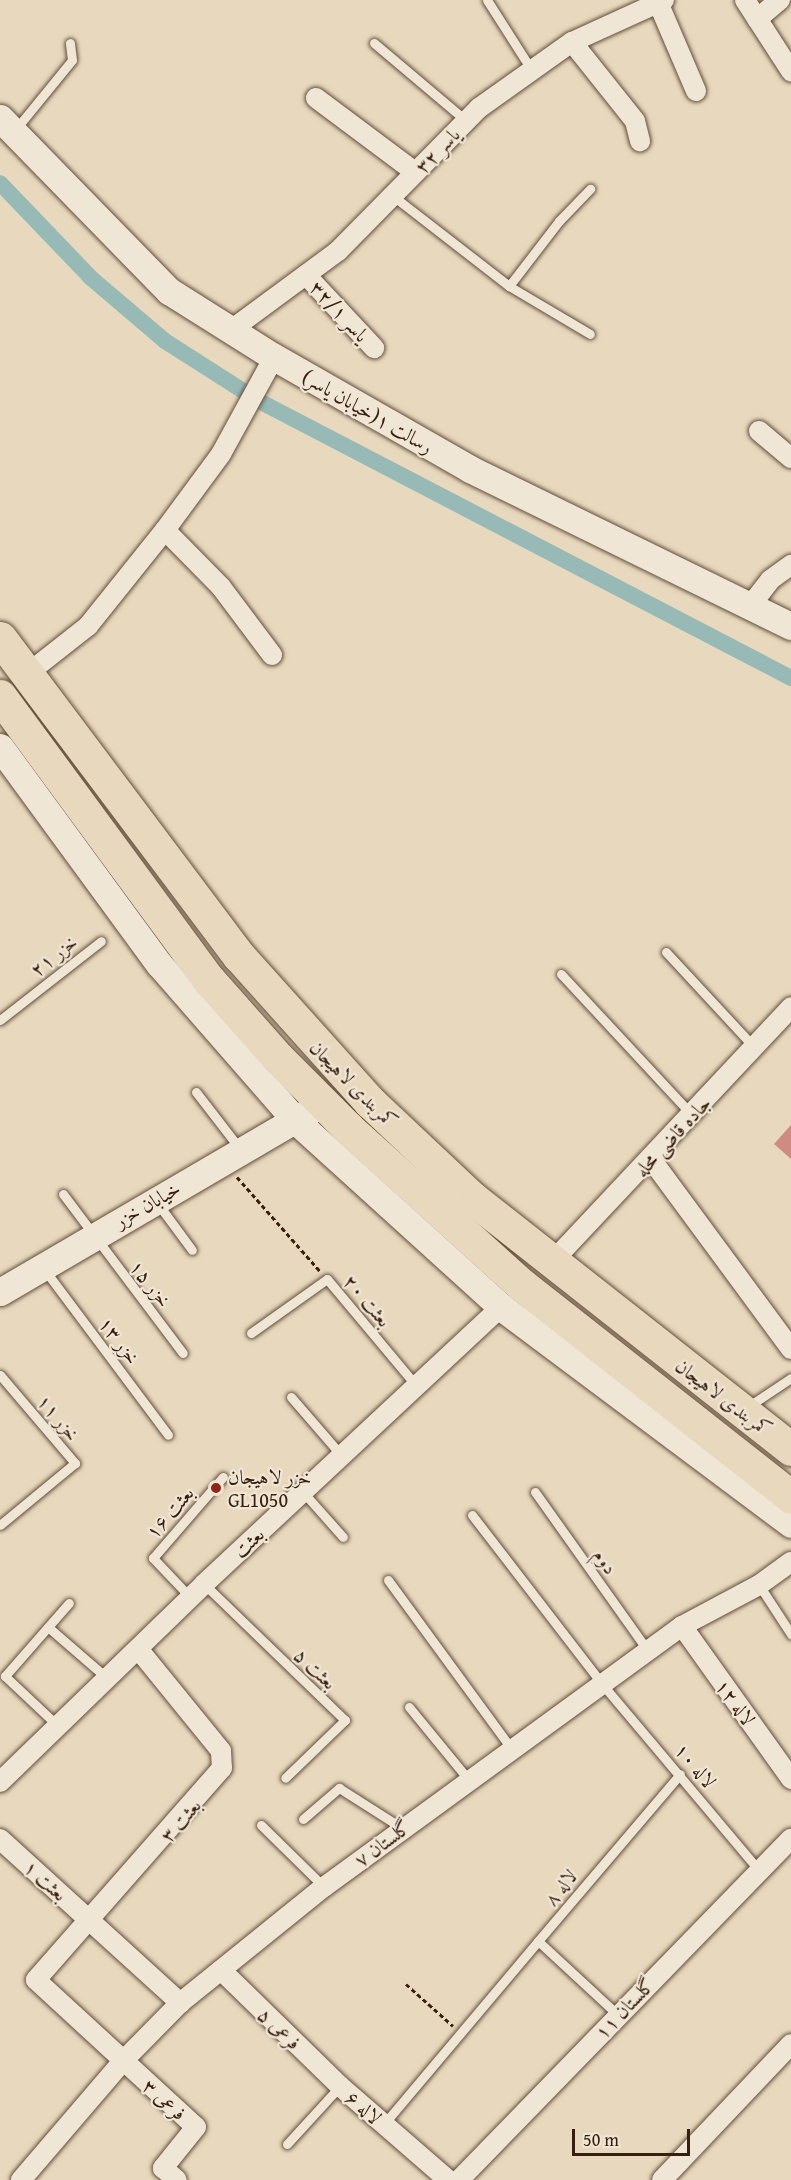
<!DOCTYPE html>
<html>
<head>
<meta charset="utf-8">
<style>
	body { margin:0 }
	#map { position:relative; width:791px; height:2180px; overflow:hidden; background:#e8d9be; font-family:"Gentium Book Plus",Amiri,serif }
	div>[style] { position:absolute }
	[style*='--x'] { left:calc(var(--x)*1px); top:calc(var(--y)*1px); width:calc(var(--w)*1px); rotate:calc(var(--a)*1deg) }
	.canal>* { height:16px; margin:-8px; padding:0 8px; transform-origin:8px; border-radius:8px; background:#98bab6 }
	.building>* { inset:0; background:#cf8a82 }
	.path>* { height:3px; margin-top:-1.5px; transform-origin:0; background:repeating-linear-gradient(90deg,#371e0f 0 4.5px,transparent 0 7.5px) }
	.roads { filter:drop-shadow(0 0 2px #634d3b) drop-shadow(0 0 2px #634d3b) }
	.lane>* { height:9px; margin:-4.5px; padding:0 4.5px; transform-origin:4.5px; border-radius:4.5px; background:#f0e6d5 }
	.street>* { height:20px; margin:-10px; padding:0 10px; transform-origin:10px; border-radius:10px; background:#f0e6d5 }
	.secondary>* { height:27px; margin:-13.5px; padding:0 13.5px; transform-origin:13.5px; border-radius:13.5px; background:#f0e6d5 }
	.highway>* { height:33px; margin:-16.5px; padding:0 16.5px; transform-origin:16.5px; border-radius:16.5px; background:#e8d9be }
	.dots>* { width:16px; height:16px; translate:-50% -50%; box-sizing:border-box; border:3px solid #f0e6d5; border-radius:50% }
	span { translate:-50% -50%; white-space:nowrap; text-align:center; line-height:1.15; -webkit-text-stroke:4.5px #f0e6d5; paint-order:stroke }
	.street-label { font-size:20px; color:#371e0f }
	.poi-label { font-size:20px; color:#371e0f }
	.left { translate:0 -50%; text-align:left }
	.scale { position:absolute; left:572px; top:2129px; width:118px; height:27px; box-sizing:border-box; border:3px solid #371e0f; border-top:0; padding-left:8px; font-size:18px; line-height:21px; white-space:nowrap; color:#371e0f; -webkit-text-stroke:4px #f0e6d5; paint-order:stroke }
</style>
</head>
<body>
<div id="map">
	<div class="canal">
		<i style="--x:0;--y:183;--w:132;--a:46.2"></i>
		<i style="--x:91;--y:278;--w:97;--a:40.4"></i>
		<i style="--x:165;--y:341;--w:112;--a:32.6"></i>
		<i style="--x:259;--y:401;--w:600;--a:27.5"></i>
	</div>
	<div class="building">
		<i style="clip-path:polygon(791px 1125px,791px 1159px,774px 1144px)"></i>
	</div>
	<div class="path">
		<i style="--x:237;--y:1177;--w:125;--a:48.6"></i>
		<i style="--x:406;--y:1984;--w:63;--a:41.8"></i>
	</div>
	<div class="roads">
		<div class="lane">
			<i style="--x:487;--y:0;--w:82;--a:57.5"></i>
			<i style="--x:374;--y:43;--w:119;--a:40.2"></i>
			<i style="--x:15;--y:130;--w:90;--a:-50.8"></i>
			<i style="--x:72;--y:60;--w:17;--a:-97"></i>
			<i style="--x:393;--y:196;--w:147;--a:37.8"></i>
			<i style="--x:509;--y:286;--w:94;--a:30.7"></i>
			<i style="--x:509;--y:286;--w:82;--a:-52.4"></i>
			<i style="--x:559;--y:221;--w:45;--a:-45.9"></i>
			<i style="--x:666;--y:952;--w:129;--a:47.2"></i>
			<i style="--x:561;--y:974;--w:191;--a:47.1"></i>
			<i style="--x:0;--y:1020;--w:128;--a:-38"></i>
			<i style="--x:196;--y:1092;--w:72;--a:52.3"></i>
			<i style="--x:63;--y:1194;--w:199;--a:53"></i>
			<i style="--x:158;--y:1204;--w:57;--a:53.5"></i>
			<i style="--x:44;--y:1269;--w:207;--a:53.2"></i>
			<i style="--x:251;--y:1333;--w:93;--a:-35.4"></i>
			<i style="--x:327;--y:1279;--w:142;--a:50.1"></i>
			<i style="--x:0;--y:1375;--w:116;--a:49.6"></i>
			<i style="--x:75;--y:1463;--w:97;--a:140.4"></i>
			<i style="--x:291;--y:1397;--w:78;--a:49.2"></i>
			<i style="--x:746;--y:1408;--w:54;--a:-33.7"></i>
			<i style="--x:303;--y:1492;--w:60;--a:48.4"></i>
			<i style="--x:535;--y:1492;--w:195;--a:54.6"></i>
			<i style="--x:472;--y:1515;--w:215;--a:52.4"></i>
			<i style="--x:603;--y:1685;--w:242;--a:49.9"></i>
			<i style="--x:388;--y:1580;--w:208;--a:53.8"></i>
			<i style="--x:204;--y:1584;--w:196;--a:44"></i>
			<i style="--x:345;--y:1720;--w:83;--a:136"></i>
			<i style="--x:759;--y:1585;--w:59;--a:56.9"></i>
			<i style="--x:190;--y:1597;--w:54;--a:-133.5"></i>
			<i style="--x:153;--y:1558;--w:107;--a:-49.2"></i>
			<i style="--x:48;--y:1627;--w:79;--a:40.9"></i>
			<i style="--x:409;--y:1707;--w:93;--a:50.7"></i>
			<i style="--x:58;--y:1726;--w:73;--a:-136.7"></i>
			<i style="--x:5;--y:1676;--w:97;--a:-48.8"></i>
			<i style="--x:303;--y:1819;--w:48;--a:-40.7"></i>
			<i style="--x:339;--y:1788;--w:75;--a:32.4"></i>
			<i style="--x:261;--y:1825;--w:88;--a:44.5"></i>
			<i style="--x:618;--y:2015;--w:109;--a:-137.2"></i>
			<i style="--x:538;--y:1941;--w:219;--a:-49.6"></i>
			<i style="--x:384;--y:2124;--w:239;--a:-49.9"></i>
			<i style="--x:287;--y:2144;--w:79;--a:-47.6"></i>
		</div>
		<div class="street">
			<i style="--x:657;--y:0;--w:99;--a:66.8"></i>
			<i style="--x:745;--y:0;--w:85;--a:57.1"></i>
			<i style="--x:757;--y:19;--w:30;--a:-40"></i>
			<i style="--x:572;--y:42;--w:101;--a:51.4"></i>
			<i style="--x:635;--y:121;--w:21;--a:76"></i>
			<i style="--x:316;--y:98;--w:124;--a:36.8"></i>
			<i style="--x:306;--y:275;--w:100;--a:47"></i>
			<i style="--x:231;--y:330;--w:133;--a:-36.4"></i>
			<i style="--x:338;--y:251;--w:201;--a:-45.4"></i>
			<i style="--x:479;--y:108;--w:114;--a:-35.4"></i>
			<i style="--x:572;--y:42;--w:101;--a:-24.5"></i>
			<i style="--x:759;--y:431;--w:42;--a:40.2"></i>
			<i style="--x:165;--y:530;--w:80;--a:45.5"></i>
			<i style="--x:221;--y:587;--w:85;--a:53.1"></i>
			<i style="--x:750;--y:606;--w:33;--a:-52"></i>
			<i style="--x:770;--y:580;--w:26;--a:-36"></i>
			<i style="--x:27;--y:674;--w:78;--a:-38.2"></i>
			<i style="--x:88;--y:626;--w:123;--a:-51.3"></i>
			<i style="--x:165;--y:530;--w:94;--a:-53.6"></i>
			<i style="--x:221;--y:454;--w:111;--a:-61.3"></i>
			<i style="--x:651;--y:1159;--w:236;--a:53.6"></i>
			<i style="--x:551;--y:1263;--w:351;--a:-46.8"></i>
			<i style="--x:682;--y:1626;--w:188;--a:54.5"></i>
			<i style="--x:139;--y:1650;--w:130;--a:50.9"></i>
			<i style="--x:221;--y:1751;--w:17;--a:87"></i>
			<i style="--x:222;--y:1768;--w:282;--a:131.3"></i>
			<i style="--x:36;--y:1980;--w:217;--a:42.6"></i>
			<i style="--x:196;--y:2127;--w:53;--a:128.8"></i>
			<i style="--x:163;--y:2168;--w:18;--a:41"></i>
			<i style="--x:0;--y:1782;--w:284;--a:-44.1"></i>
			<i style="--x:204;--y:1584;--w:406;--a:-43"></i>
			<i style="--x:0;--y:1839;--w:244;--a:42.3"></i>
			<i style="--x:221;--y:1970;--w:166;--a:44.3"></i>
			<i style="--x:340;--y:2086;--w:143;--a:41"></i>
			<i style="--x:21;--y:2180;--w:157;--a:-49.4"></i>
			<i style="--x:123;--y:2061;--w:81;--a:-45.5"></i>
			<i style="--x:180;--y:2003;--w:185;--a:-38.9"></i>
			<i style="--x:324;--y:1887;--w:443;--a:-36.1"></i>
			<i style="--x:682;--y:1626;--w:87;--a:-28"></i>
			<i style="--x:759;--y:1585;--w:39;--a:-36"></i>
			<i style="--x:459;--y:2180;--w:476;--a:-45.8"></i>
			<i style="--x:662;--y:2180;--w:187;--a:-46.5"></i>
		</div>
		<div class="secondary">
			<i style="--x:0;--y:118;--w:242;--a:45.7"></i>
			<i style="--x:169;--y:291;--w:124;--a:32.2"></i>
			<i style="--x:274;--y:357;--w:226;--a:29.7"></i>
			<i style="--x:470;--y:469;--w:357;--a:26.1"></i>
			<i style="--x:0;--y:747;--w:269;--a:53.8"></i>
			<i style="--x:159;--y:964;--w:207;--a:48.9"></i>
			<i style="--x:295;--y:1120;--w:278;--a:42.2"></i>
			<i style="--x:501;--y:1307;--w:362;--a:36.8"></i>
			<i style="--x:0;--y:1292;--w:359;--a:-30.3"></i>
		</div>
		<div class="highway">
			<i style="--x:0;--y:638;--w:398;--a:53.1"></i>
			<i style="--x:239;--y:956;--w:196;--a:48.1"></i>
			<i style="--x:370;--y:1102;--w:140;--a:43.3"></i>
			<i style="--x:472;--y:1198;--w:406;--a:38.2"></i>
			<i style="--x:0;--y:696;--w:353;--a:53.7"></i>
			<i style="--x:209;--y:980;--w:104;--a:48.5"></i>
			<i style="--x:278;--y:1058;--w:100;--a:45"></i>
			<i style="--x:349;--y:1129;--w:234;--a:42.1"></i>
			<i style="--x:523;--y:1286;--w:341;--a:38.2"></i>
		</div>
	</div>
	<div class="dots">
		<i style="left:216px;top:1488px;background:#8f2418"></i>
	</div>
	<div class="street-label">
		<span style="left:437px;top:150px;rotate:-46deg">یاسر ۳۲</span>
		<span style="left:340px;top:311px;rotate:47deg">یاسر ۳۲/۱</span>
		<span style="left:368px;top:411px;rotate:30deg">رسالت ۱(خیابان یاسر)</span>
		<span style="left:53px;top:955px;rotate:-38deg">خزر ۲۱</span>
		<span style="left:354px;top:1084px;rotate:45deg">کمربندی لاهیجان</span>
		<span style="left:672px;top:1136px;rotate:-47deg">جاده قاضی محله</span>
		<span style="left:147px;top:1204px;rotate:-30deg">خیابان خزر</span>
		<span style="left:151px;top:1283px;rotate:52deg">خزر ۱۵</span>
		<span style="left:368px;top:1300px;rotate:50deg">بعثت ۲۰</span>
		<span style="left:120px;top:1340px;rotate:53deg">خزر ۱۳</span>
		<span style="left:724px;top:1397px;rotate:37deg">کمربندی لاهیجان</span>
		<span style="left:59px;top:1417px;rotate:50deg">خزر ۱۱</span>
		<span style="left:169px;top:1512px;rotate:-49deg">بعثت ۱۶</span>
		<span style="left:248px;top:1542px;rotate:-43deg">بعثت</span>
		<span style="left:606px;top:1561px;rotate:55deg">دوم</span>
		<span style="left:316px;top:1668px;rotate:44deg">بعثت ۵</span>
		<span style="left:736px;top:1702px;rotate:54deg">لاله ۱۲</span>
		<span style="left:696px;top:1765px;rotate:50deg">لاله ۱۰</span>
		<span style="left:180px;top:1820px;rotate:-49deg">بعثت ۳</span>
		<span style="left:382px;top:1843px;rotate:-37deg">گلستان ۷</span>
		<span style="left:46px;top:1880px;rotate:42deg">بعثت ۱</span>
		<span style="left:560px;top:1887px;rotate:-50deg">لاله ۸</span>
		<span style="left:624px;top:2008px;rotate:-46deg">گلستان ۱۱</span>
		<span style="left:280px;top:2028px;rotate:44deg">فرعی ۵</span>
		<span style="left:165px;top:2099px;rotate:42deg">فرعی ۳</span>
		<span style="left:364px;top:2107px;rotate:41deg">لاله ۶</span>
	</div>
	<div class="poi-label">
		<span class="left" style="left:228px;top:1488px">خزر لاهیجان<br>GL1050</span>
	</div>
	<div class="scale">50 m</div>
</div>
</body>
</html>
